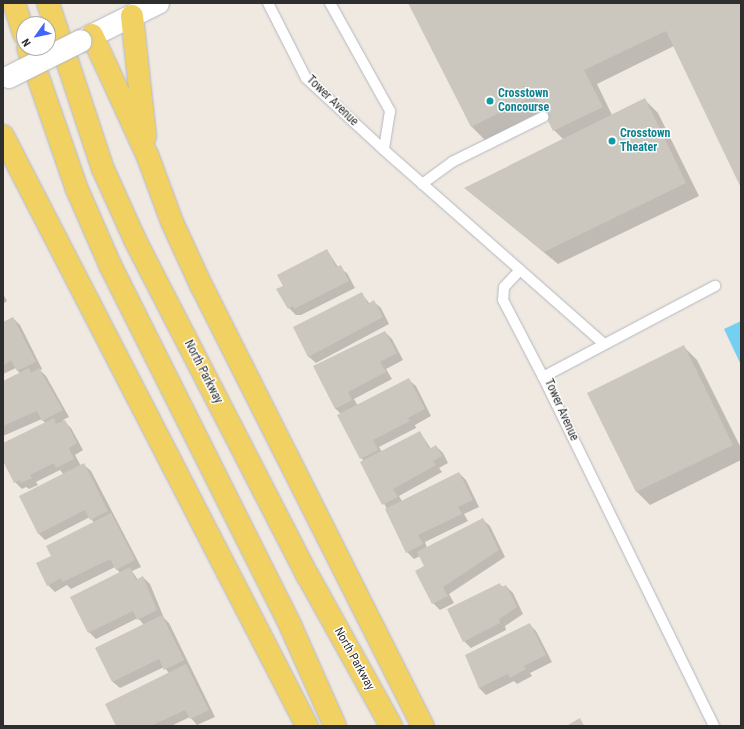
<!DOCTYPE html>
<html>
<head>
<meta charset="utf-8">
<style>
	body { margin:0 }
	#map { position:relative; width:744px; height:729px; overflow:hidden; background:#efe9e1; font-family:"Roboto Condensed",sans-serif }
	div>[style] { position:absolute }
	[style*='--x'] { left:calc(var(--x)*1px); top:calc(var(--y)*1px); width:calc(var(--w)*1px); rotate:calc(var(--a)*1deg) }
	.water>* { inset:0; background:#75cff0 }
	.shadow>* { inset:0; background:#0003 }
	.building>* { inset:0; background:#cbc7bf }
	.roads { filter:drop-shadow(0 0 1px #b4b7c1) drop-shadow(0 0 1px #b4b7c1) }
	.lane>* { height:10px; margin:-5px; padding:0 5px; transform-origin:5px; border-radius:5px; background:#fff }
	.secondary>* { height:22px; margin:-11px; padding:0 11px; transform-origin:11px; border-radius:11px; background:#fff }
	.primary>* { height:22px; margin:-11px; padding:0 11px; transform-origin:11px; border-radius:11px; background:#f2d163 }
	.bridges { filter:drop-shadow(0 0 1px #b4b7c1) drop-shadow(0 0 1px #b4b7c1) }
	.secondary-bridge>* { height:22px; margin:-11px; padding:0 11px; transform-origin:11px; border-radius:11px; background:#fff }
	.dots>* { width:11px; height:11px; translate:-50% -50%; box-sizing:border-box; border:2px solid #fff; border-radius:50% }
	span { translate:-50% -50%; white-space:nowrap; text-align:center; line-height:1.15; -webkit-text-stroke:3px #fff; paint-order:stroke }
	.culture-label { font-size:12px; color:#0d838f; font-weight:700 }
	.left { translate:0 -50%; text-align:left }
	.street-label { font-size:12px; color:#2e2e2e }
	.frame { position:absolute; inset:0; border:4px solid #2e2e2e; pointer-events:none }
	.north { position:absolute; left:16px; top:16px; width:40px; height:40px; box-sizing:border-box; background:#fff; border:1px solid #ababab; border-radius:50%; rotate:237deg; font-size:11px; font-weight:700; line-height:16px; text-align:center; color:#2e2e2e }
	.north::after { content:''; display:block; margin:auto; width:14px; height:18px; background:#4264fb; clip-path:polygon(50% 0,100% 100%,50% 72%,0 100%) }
</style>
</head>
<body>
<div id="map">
	<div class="water">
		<i style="clip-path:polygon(741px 321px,741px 365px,724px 329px)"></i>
	</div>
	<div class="shadow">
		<i style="clip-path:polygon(409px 3px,741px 3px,741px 184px,674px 46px,597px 84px,612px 115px,645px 100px,658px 113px,699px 196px,558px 264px,466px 188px,564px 140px,554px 130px,544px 110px,485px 140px,472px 127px)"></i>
		<i style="clip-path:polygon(327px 250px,338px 267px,347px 273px,355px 288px,301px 315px,296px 315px,289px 308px,284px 286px)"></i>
		<i style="clip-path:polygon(361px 293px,370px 304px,374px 302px,381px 308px,389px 324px,316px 363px,309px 357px,295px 328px)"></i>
		<i style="clip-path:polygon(3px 294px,7px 301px,3px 304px)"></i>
		<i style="clip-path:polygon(13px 318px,20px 325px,42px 369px,40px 370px,46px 376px,69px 417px,63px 420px,71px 428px,83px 450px,75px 455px,81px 466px,84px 465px,91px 471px,141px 567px,132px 571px,138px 580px,143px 577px,150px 584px,164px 618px,169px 623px,215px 717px,197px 725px,190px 717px,171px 726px,116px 726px,169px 673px,164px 667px,120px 688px,113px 682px,96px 648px,144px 625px,138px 618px,96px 639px,89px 632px,120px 573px,115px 567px,71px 589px,67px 585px,55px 592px,48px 585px,52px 556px,94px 523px,90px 517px,45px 540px,38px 533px,64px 475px,60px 470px,36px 482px,38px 485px,29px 489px,26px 487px,22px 489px,15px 482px,3px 459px,3px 445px,45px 423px,42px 419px,3px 436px,3px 383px,20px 374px,16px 368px,3px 374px,3px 323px)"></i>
		<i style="clip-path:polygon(385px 332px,392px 339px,403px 360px,386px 369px,392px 379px,354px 399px,358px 406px,409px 380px,416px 386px,431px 416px,415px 425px,416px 428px,379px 447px,382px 452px,420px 432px,431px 449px,436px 446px,443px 453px,448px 463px,439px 468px,442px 472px,399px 496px,402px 501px,459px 473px,466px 480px,479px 507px,464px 514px,468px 521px,425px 542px,427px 548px,483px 520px,490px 526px,505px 557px,449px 594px,454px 603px,440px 610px,433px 603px,426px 567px,420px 556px,414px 559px,407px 552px,387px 509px,361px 462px,363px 461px,341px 414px,335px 408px)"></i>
		<i style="clip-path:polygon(684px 347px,697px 360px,741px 448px,741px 460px,650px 505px,637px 492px,589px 394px)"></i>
		<i style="clip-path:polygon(499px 584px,503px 587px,506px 586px,513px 593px,523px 614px,505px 626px,506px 630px,471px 648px,464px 641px)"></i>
		<i style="clip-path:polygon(529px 624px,536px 631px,552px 662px,530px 673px,532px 676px,517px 684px,514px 681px,486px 695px,479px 688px,466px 656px)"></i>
	</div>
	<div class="building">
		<i style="clip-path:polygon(408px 3px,741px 3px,741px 188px,666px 31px,584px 70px,603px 107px,553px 131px,535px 95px,471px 127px)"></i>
		<i style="clip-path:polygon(645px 98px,686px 183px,544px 252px,464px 188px)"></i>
		<i style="clip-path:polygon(327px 249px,336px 267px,341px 265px,349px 281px,294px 309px,293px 306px,288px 309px,276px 289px,283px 286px,277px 275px)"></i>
		<i style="clip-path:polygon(362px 292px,368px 304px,374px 300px,383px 317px,308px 357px,293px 327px)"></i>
		<i style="clip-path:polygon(13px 317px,36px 362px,17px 371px,11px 360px,3px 366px,3px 322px)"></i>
		<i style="clip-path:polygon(385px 331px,397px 353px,380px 362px,386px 372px,348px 392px,352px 400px,335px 409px,313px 366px)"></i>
		<i style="clip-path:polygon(684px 345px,733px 445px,636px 492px,587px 393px)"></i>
		<i style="clip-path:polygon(29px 368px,31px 373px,39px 368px,63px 410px,42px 421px,37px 411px,3px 426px,3px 381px)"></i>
		<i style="clip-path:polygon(409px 378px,425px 409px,408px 418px,410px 421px,373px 440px,378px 450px,360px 459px,337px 415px)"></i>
		<i style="clip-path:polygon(54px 418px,56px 424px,65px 420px,77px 443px,69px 448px,74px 459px,56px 468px,54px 463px,30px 475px,32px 478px,21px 483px,20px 480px,14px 483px,3px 461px,3px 443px)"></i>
		<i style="clip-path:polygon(420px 431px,429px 449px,436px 445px,442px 456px,433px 461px,436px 465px,393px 489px,398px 497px,382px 505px,360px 462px)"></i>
		<i style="clip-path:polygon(84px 463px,108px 511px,90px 520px,85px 510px,38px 534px,19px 496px)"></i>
		<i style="clip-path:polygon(459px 472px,473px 500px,458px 507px,462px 514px,418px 535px,423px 544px,406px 553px,385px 509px)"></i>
		<i style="clip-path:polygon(111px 513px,135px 560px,116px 570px,110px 559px,63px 582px,61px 578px,47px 586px,36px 563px,51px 556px,46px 546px)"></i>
		<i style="clip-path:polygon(483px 518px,499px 550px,443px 587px,448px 596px,432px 604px,415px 571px,424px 566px,417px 552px)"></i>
		<i style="clip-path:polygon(130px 567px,136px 580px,143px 576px,157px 610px,137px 620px,133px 611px,88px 633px,70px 597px)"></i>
		<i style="clip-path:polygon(500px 583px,501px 587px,506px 585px,517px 607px,499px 619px,500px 623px,463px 642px,447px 609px)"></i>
		<i style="clip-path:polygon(162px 615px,184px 660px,164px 670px,159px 659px,112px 682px,95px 648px)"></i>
		<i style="clip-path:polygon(530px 623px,546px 655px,524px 666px,526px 669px,510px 678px,508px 674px,479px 688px,465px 655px)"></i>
		<i style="clip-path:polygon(186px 664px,209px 710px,190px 719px,185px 710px,151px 726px,116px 726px,105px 704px)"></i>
		<i style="clip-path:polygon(580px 718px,584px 726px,562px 726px,568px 725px)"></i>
	</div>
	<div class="roads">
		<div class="lane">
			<i style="--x:268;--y:3;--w:84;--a:63.1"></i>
			<i style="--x:306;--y:78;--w:106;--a:42.7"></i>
			<i style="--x:384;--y:150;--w:293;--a:41.4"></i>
			<i style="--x:330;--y:3;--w:124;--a:60.9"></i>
			<i style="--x:390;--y:111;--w:39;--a:99"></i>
			<i style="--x:422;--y:184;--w:37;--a:-36"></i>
			<i style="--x:452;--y:162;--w:102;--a:-26.3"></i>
			<i style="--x:520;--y:270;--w:23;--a:133"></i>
			<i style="--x:504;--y:287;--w:13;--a:94"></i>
			<i style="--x:503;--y:300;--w:87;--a:62.5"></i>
			<i style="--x:714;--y:726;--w:389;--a:-116.1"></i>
			<i style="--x:543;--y:377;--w:195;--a:-27.9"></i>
		</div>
		<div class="secondary">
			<i style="--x:81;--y:41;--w:86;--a:-26.3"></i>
		</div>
		<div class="primary">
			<i style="--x:14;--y:3;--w:33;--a:72"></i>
			<i style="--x:48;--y:3;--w:175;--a:71.7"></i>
			<i style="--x:103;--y:169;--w:78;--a:65.7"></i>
			<i style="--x:135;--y:240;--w:378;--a:62.8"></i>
			<i style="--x:308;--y:576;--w:171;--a:61"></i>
			<i style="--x:132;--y:16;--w:121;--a:83.8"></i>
			<i style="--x:92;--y:35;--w:134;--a:65.3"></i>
			<i style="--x:148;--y:157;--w:69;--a:69.7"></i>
			<i style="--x:172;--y:222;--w:67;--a:65.3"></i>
			<i style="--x:200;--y:283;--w:496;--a:63.3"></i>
			<i style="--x:28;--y:48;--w:147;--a:70.9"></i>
			<i style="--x:76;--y:187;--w:85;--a:66.4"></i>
			<i style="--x:110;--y:265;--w:405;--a:63.4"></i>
			<i style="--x:291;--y:627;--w:108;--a:66"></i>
			<i style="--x:3;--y:136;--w:664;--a:62.74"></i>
		</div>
	</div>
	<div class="bridges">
		<div class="secondary-bridge">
			<i style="--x:9;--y:77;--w:80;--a:-26.6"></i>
		</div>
	</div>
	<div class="dots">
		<i style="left:490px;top:101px;background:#0f9aa8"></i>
		<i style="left:612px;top:141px;background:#0f9aa8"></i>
	</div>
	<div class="culture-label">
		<span class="left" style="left:498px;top:101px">Crosstown<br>Concourse</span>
		<span class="left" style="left:620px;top:141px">Crosstown<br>Theater</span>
	</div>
	<div class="street-label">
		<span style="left:332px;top:101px;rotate:44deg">Tower Avenue</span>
		<span style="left:203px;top:372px;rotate:63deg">North Parkway</span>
		<span style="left:561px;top:410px;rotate:66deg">Tower Avenue</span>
		<span style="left:354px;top:659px;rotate:61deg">North Parkway</span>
	</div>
	<div class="frame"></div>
	<div class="north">N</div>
</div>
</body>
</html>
